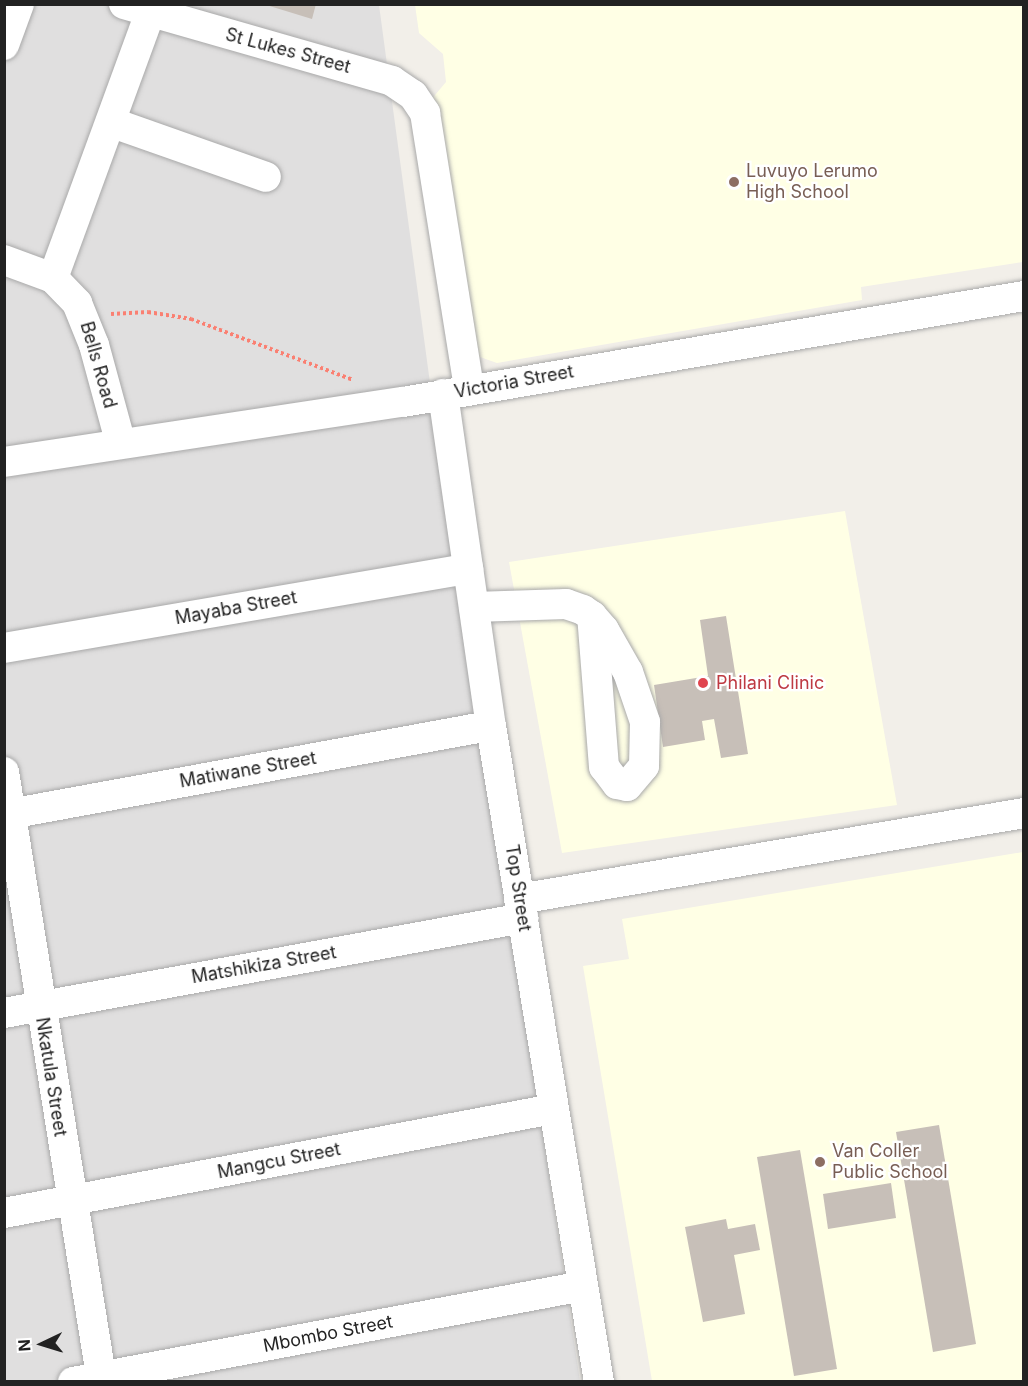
<!DOCTYPE html>
<html>
<head>
<meta charset="utf-8">
<style>
	body { margin:0 }
	#map { position:relative; width:1028px; height:1386px; overflow:hidden; background:#f2efe9; font-family:Inter,sans-serif }
	div>[style] { position:absolute }
	[style*='--x'] { left:calc(var(--x)*1px); top:calc(var(--y)*1px); width:calc(var(--w)*1px); rotate:calc(var(--a)*1deg) }
	.residential>* { inset:0; background:#e0dfdf }
	.education>* { inset:0; background:#ffffe5 }
	.building>* { inset:0; background:#c7bfb8 }
	.path>* { height:4px; margin-top:-2px; transform-origin:0; background:repeating-linear-gradient(90deg,#fa8072 0 3px,transparent 0 6px) }
	.roads { filter:drop-shadow(0 0 2px #a9a9a9) drop-shadow(0 0 2px #a9a9a9) }
	.minor>* { height:30px; margin:-15px; padding:0 15px; transform-origin:15px; border-radius:15px; background:#fff }
	.dots>* { width:16px; height:16px; translate:-50% -50%; box-sizing:border-box; border:3px solid #fff; border-radius:50% }
	span { translate:-50% -50%; white-space:nowrap; text-align:center; line-height:1.15; -webkit-text-stroke:4.5px #fff; paint-order:stroke }
	.street-label { font-size:18px; color:#222 }
	.education-label { font-size:18px; color:#785e54 }
	.left { translate:0 -50%; text-align:left }
	.health-label { font-size:18px; color:#be3a42 }
	.frame { position:absolute; inset:0; border:6px solid #222; pointer-events:none }
	.north { position:absolute; left:12px; top:1314px; width:60px; height:60px; -webkit-text-stroke:4px #fff; paint-order:stroke; rotate:266deg; font-size:16px; font-weight:700; line-height:24px; text-align:center; color:#222 }
	.north::after { content:''; display:block; margin:auto; width:21px; height:27px; background:#222; clip-path:polygon(50% 0,100% 100%,50% 72%,0 100%) }
</style>
</head>
<body>
<div id="map">
	<div class="residential">
		<i style="clip-path:polygon(5px 5px,379px 5px,435px 420px,580px 1381px,5px 1382px)"></i>
	</div>
	<div class="education">
		<i style="clip-path:polygon(415px 5px,1023px 5px,1023px 262px,861px 287px,862px 300px,497px 363px,477px 356px,430px 101px,446px 82px,443px 54px,419px 33px)"></i>
		<i style="clip-path:polygon(845px 511px,897px 805px,562px 853px,509px 562px)"></i>
		<i style="clip-path:polygon(1023px 852px,1023px 1381px,652px 1381px,583px 966px,629px 959px,622px 919px)"></i>
	</div>
	<div class="building">
		<i style="clip-path:polygon(263px 4px,316px 4px,312px 19px)"></i>
		<i style="clip-path:polygon(726px 616px,748px 754px,721px 758px,714px 719px,702px 721px,705px 740px,663px 747px,654px 685px,708px 676px,700px 620px)"></i>
		<i style="clip-path:polygon(939px 1125px,976px 1344px,933px 1352px,896px 1132px)"></i>
		<i style="clip-path:polygon(800px 1150px,837px 1369px,794px 1376px,757px 1157px)"></i>
		<i style="clip-path:polygon(891px 1183px,896px 1218px,828px 1229px,823px 1194px)"></i>
		<i style="clip-path:polygon(726px 1219px,728px 1229px,755px 1224px,760px 1250px,734px 1255px,745px 1314px,703px 1322px,685px 1227px)"></i>
	</div>
	<div class="path">
		<i style="--x:111;--y:314;--w:37;--a:-3"></i>
		<i style="--x:148;--y:312;--w:44;--a:9.2"></i>
		<i style="--x:191;--y:319;--w:173;--a:20.6"></i>
	</div>
	<div class="roads">
		<div class="minor">
			<i style="--x:124;--y:4;--w:279;--a:16"></i>
			<i style="--x:392;--y:81;--w:25;--a:34"></i>
			<i style="--x:413;--y:95;--w:22;--a:56"></i>
			<i style="--x:425;--y:113;--w:279;--a:80.9"></i>
			<i style="--x:4;--y:45;--w:44;--a:-69.9"></i>
			<i style="--x:113;--y:123;--w:162;--a:19.4"></i>
			<i style="--x:4;--y:260;--w:52;--a:20.2"></i>
			<i style="--x:53;--y:278;--w:35;--a:46"></i>
			<i style="--x:77;--y:303;--w:45;--a:68"></i>
			<i style="--x:94;--y:345;--w:99;--a:74.8"></i>
			<i style="--x:53;--y:278;--w:282;--a:-69.9"></i>
			<i style="--x:443;--y:394;--w:335;--a:81.8"></i>
			<i style="--x:491;--y:726;--w:665;--a:80.65"></i>
			<i style="--x:4;--y:462;--w:403;--a:-8.6"></i>
			<i style="--x:403;--y:402;--w:630;--a:-9.69"></i>
			<i style="--x:474;--y:607;--w:92;--a:-1.9"></i>
			<i style="--x:566;--y:604;--w:18;--a:19"></i>
			<i style="--x:583;--y:610;--w:11;--a:34"></i>
			<i style="--x:592;--y:616;--w:18;--a:49"></i>
			<i style="--x:604;--y:630;--w:48;--a:60.3"></i>
			<i style="--x:628;--y:672;--w:53;--a:71.2"></i>
			<i style="--x:645;--y:722;--w:44;--a:91.3"></i>
			<i style="--x:644;--y:766;--w:26;--a:130"></i>
			<i style="--x:627;--y:786;--w:10;--a:-169"></i>
			<i style="--x:617;--y:784;--w:21;--a:-127"></i>
			<i style="--x:604;--y:767;--w:151;--a:-94.5"></i>
			<i style="--x:4;--y:648;--w:471;--a:-9.7"></i>
			<i style="--x:4;--y:772;--w:618;--a:80.87"></i>
			<i style="--x:4;--y:815;--w:495;--a:-10.4"></i>
			<i style="--x:519;--y:899;--w:512;--a:-9.66"></i>
			<i style="--x:4;--y:1013;--w:528;--a:-10.37"></i>
			<i style="--x:4;--y:1213;--w:559;--a:-10.73"></i>
			<i style="--x:73;--y:1382;--w:519;--a:-10.66"></i>
		</div>
	</div>
	<div class="dots">
		<i style="left:734px;top:182px;background:#8d6e63"></i>
		<i style="left:703px;top:683px;background:#e0444e"></i>
		<i style="left:820px;top:1162px;background:#8d6e63"></i>
	</div>
	<div class="street-label">
		<span style="left:288px;top:51px;rotate:15deg">St Lukes Street</span>
		<span style="left:98px;top:365px;rotate:74deg">Bells Road</span>
		<span style="left:514px;top:382px;rotate:-10deg">Victoria Street</span>
		<span style="left:236px;top:608px;rotate:-10deg">Mayaba Street</span>
		<span style="left:248px;top:770px;rotate:-10deg">Matiwane Street</span>
		<span style="left:518px;top:888px;rotate:81deg">Top Street</span>
		<span style="left:264px;top:965px;rotate:-10deg">Matshikiza Street</span>
		<span style="left:51px;top:1077px;rotate:81deg">Nkatula Street</span>
		<span style="left:279px;top:1161px;rotate:-11deg">Mangcu Street</span>
		<span style="left:328px;top:1334px;rotate:-11deg">Mbombo Street</span>
	</div>
	<div class="education-label">
		<span class="left" style="left:746px;top:182px">Luvuyo Lerumo<br>High School</span>
		<span class="left" style="left:832px;top:1162px">Van Coller<br>Public School</span>
	</div>
	<div class="health-label">
		<span class="left" style="left:716px;top:683px">Philani Clinic</span>
	</div>
	<div class="frame"></div>
	<div class="north">N</div>
</div>
</body>
</html>
